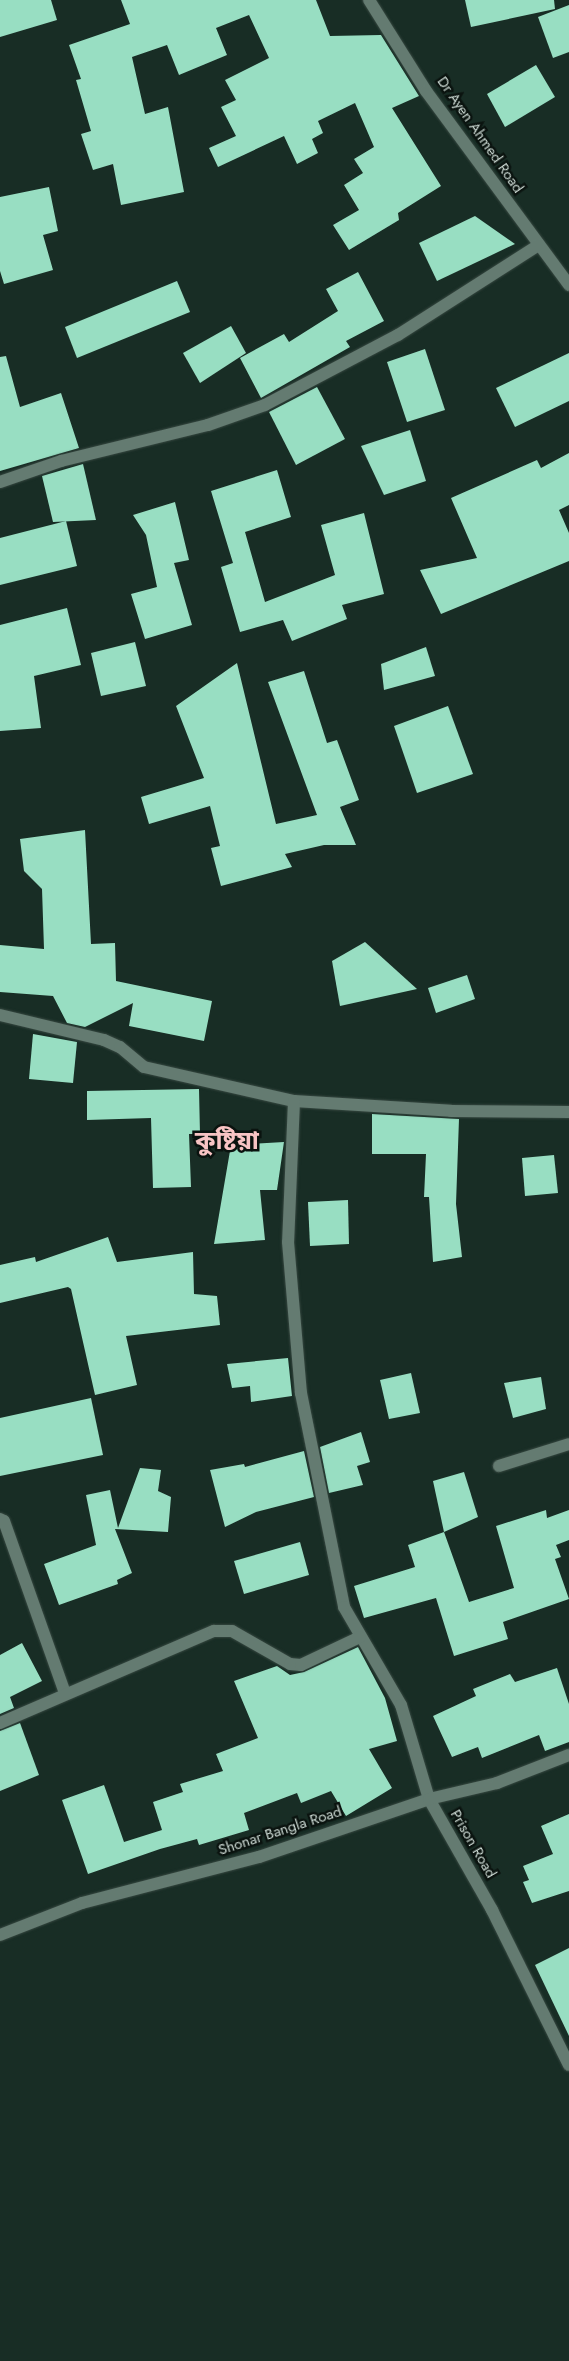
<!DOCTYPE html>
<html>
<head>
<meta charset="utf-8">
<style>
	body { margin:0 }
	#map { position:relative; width:569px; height:2361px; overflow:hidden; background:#182d25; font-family:Jost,"Noto Sans Bengali",sans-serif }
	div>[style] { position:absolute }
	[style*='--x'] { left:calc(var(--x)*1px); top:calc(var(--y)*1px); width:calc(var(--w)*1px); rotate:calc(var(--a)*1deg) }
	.building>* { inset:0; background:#98dec2 }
	.roads { filter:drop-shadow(0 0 1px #374841) drop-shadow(0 0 1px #374841) }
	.minor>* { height:12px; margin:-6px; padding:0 6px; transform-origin:6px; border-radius:6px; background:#647b71 }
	span { translate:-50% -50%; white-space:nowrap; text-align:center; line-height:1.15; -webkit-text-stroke:5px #0a130f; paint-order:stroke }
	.street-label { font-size:15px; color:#cddad4 }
	.town-label { font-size:25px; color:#f8c4c4; font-weight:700 }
</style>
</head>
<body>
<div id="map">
	<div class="building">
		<i style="clip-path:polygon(0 0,51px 0,57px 20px,0 37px)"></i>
		<i style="clip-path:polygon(121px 0,316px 0,330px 36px,381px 35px,419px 96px,392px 108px,441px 186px,398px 213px,399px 220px,349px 250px,333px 225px,359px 210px,344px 185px,363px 173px,354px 159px,374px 147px,355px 103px,318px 121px,323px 133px,312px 139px,318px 153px,297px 164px,284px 136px,218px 167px,209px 148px,236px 136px,221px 107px,236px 100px,225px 80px,269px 58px,249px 15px,216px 28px,227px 55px,179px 75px,167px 45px,132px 57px,145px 114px,168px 107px,184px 192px,121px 205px,113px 164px,93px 170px,81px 134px,91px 131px,76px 80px,81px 79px,69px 45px,130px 24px)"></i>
		<i style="clip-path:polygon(465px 0,554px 0,555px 9px,471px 27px)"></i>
		<i style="clip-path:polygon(569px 5px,569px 52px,553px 58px,538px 17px)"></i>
		<i style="clip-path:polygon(536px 65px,555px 97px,505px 127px,487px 94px)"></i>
		<i style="clip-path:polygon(49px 187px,58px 231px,43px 235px,53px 270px,4px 284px,0 271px,0 197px)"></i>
		<i style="clip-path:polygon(475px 216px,515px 244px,437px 281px,419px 243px)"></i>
		<i style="clip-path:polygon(358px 272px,384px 321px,346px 341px,350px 347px,261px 398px,240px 358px,284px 334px,289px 342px,338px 311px,326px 289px)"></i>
		<i style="clip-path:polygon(177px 281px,190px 312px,77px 358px,65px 327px)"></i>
		<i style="clip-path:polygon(231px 326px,246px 353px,200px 383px,183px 353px)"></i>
		<i style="clip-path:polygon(425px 349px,445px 410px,407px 422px,387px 362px)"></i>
		<i style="clip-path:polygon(569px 353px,569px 401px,515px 427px,496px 388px)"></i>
		<i style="clip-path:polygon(6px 356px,20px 407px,61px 393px,79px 448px,0 471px,0 357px)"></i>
		<i style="clip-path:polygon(317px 387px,345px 439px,296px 465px,269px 412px)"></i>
		<i style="clip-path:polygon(410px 430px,426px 481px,384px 495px,361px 446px)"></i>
		<i style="clip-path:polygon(569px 453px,569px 505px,559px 510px,569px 533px,569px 561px,441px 614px,420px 570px,477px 558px,451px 498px,537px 460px,541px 468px)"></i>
		<i style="clip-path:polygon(83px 464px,96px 520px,53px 522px,42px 476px)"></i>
		<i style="clip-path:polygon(277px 470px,291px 517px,245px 532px,265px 602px,335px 575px,321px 525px,364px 513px,384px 594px,342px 605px,347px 619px,292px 641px,283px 620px,240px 632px,221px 567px,233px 563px,211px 491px)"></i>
		<i style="clip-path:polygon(175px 502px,189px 560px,174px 563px,192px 625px,145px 639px,131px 594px,157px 587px,146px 535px,133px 515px)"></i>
		<i style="clip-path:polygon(66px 521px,77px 566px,0 585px,0 538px)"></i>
		<i style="clip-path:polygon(67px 608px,81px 665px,34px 676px,41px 728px,0 731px,0 625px)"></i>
		<i style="clip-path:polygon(135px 642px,146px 686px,101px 696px,91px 653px)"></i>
		<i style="clip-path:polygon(426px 647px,435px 676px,384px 690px,381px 664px)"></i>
		<i style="clip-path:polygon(237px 663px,276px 824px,317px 815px,268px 682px,304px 671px,327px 743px,337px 740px,359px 800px,340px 807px,356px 845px,324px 845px,285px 854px,292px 867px,221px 886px,211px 848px,220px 846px,210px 806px,149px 824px,141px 797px,204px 778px,176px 706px)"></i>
		<i style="clip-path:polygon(448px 706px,473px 774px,417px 793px,394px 726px)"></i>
		<i style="clip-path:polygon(85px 830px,91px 944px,115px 943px,116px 981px,212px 1001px,204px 1041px,129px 1026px,133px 1003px,85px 1027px,67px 1023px,53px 996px,0 992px,0 945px,44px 949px,42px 889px,24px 871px,20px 839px)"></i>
		<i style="clip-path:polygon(365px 942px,417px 989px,340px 1006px,332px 961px)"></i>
		<i style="clip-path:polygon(467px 975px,475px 999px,436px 1013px,428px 988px)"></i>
		<i style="clip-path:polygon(33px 1034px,77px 1042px,73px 1083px,29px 1079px)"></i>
		<i style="clip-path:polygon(199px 1089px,200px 1134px,189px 1134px,191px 1187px,153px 1188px,151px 1118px,87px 1120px,87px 1091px)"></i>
		<i style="clip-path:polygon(372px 1114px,459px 1119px,456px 1204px,462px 1257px,433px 1262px,429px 1197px,424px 1197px,426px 1154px,372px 1154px)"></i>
		<i style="clip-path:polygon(284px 1142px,277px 1190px,260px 1190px,265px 1240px,214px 1244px,231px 1145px)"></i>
		<i style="clip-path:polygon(554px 1155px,558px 1193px,525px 1196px,522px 1158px)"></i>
		<i style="clip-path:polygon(348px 1200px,349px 1244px,310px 1246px,308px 1202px)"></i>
		<i style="clip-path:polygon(108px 1237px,117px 1262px,193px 1252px,194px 1294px,217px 1296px,220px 1325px,126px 1336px,137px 1385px,95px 1395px,71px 1289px,68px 1287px,0 1303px,0 1265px,35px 1257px,36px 1262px)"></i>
		<i style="clip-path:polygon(288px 1358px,292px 1396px,251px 1402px,250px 1386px,232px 1388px,227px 1364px)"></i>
		<i style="clip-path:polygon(411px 1373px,420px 1413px,389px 1419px,380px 1380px)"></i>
		<i style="clip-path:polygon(541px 1377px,546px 1409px,513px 1418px,504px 1383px)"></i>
		<i style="clip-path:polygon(91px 1398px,103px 1455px,0 1476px,0 1418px)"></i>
		<i style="clip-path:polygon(361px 1432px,370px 1462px,357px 1466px,363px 1485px,329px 1493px,320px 1447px)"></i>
		<i style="clip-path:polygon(304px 1451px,314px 1497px,256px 1512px,225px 1527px,210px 1470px,244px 1464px,245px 1467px)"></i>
		<i style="clip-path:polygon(140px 1468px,161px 1470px,158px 1491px,171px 1497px,168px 1532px,115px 1529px,132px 1573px,117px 1580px,118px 1584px,59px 1605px,44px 1564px,96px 1545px,86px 1495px,110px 1490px,118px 1528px)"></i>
		<i style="clip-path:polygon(464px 1472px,478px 1517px,444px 1532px,433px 1481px)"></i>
		<i style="clip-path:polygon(546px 1510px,547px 1518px,569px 1510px,569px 1540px,556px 1545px,561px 1557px,555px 1559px,569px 1599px,503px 1622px,508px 1639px,454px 1656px,436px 1598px,364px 1618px,354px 1586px,415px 1567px,408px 1545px,444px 1532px,469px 1602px,514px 1588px,496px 1526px)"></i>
		<i style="clip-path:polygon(300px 1542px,309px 1575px,244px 1594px,234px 1561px)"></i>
		<i style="clip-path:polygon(22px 1643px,42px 1681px,10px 1697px,14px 1708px,0 1714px,0 1655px)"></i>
		<i style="clip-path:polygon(358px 1647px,385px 1698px,397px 1741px,369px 1749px,392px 1788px,346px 1816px,331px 1791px,301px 1803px,297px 1793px,244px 1813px,249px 1830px,199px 1845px,197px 1839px,160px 1849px,88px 1874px,62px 1800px,104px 1785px,124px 1842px,162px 1830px,153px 1802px,183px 1792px,180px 1784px,223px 1771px,216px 1754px,258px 1738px,234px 1681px,277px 1666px,290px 1675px,304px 1672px)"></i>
		<i style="clip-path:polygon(557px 1668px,569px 1704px,569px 1742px,545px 1751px,539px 1735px,482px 1758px,478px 1747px,452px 1757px,433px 1716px,476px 1696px,473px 1689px,510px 1674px,515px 1682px)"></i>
		<i style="clip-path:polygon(20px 1723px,39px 1775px,0 1791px,0 1731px)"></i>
		<i style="clip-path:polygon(569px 1814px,569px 1891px,532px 1903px,523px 1882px,529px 1880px,523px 1866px,553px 1854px,541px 1826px)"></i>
		<i style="clip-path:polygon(569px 1948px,569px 2036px,535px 1965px)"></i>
	</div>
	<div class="roads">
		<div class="minor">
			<i style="--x:369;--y:0;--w:107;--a:57.9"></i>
			<i style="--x:426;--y:91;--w:241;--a:53.6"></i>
			<i style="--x:0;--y:482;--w:65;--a:-19"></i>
			<i style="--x:61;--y:461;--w:151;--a:-13.8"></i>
			<i style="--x:208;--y:425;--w:60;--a:-19.3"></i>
			<i style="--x:265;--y:405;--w:150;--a:-27.8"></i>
			<i style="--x:398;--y:335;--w:167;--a:-32.6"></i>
			<i style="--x:0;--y:1015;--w:107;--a:13.5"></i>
			<i style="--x:104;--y:1040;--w:17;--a:24"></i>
			<i style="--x:120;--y:1047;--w:31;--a:40"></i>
			<i style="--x:144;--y:1067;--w:154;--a:12.8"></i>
			<i style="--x:294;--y:1101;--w:157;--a:3.6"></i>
			<i style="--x:451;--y:1111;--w:118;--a:0.5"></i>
			<i style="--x:294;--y:1101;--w:141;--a:92.4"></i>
			<i style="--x:288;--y:1242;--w:152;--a:85.1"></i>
			<i style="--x:301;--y:1393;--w:218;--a:78.6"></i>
			<i style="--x:344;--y:1607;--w:113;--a:59.8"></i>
			<i style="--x:401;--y:1705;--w:98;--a:73.4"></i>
			<i style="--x:429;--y:1799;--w:128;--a:60.4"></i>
			<i style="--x:492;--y:1910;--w:173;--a:63.6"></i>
			<i style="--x:499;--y:1466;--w:73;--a:-17.4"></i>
			<i style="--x:0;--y:1519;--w:4;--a:27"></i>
			<i style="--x:4;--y:1521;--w:182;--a:70.5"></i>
			<i style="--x:0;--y:1723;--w:233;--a:-23.3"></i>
			<i style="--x:214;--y:1631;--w:18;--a:0"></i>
			<i style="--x:232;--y:1631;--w:67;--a:29.6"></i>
			<i style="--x:290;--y:1664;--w:11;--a:5"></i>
			<i style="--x:301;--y:1665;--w:65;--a:-25.4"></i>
			<i style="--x:0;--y:1935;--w:88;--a:-21.3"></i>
			<i style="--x:82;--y:1903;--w:183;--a:-14.6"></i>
			<i style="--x:259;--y:1857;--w:180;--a:-18.8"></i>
			<i style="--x:429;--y:1799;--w:70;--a:-13.2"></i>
			<i style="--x:497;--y:1783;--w:77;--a:-21.3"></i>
		</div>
	</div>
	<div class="street-label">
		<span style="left:480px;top:135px;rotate:55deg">Dr Ayen Ahmed Road</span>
		<span style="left:280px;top:1831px;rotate:-18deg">Shonar Bangla Road</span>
		<span style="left:473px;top:1844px;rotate:60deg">Prison Road</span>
	</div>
	<div class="town-label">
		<span style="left:227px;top:1140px">কুষ্টিয়া</span>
	</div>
</div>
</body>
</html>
